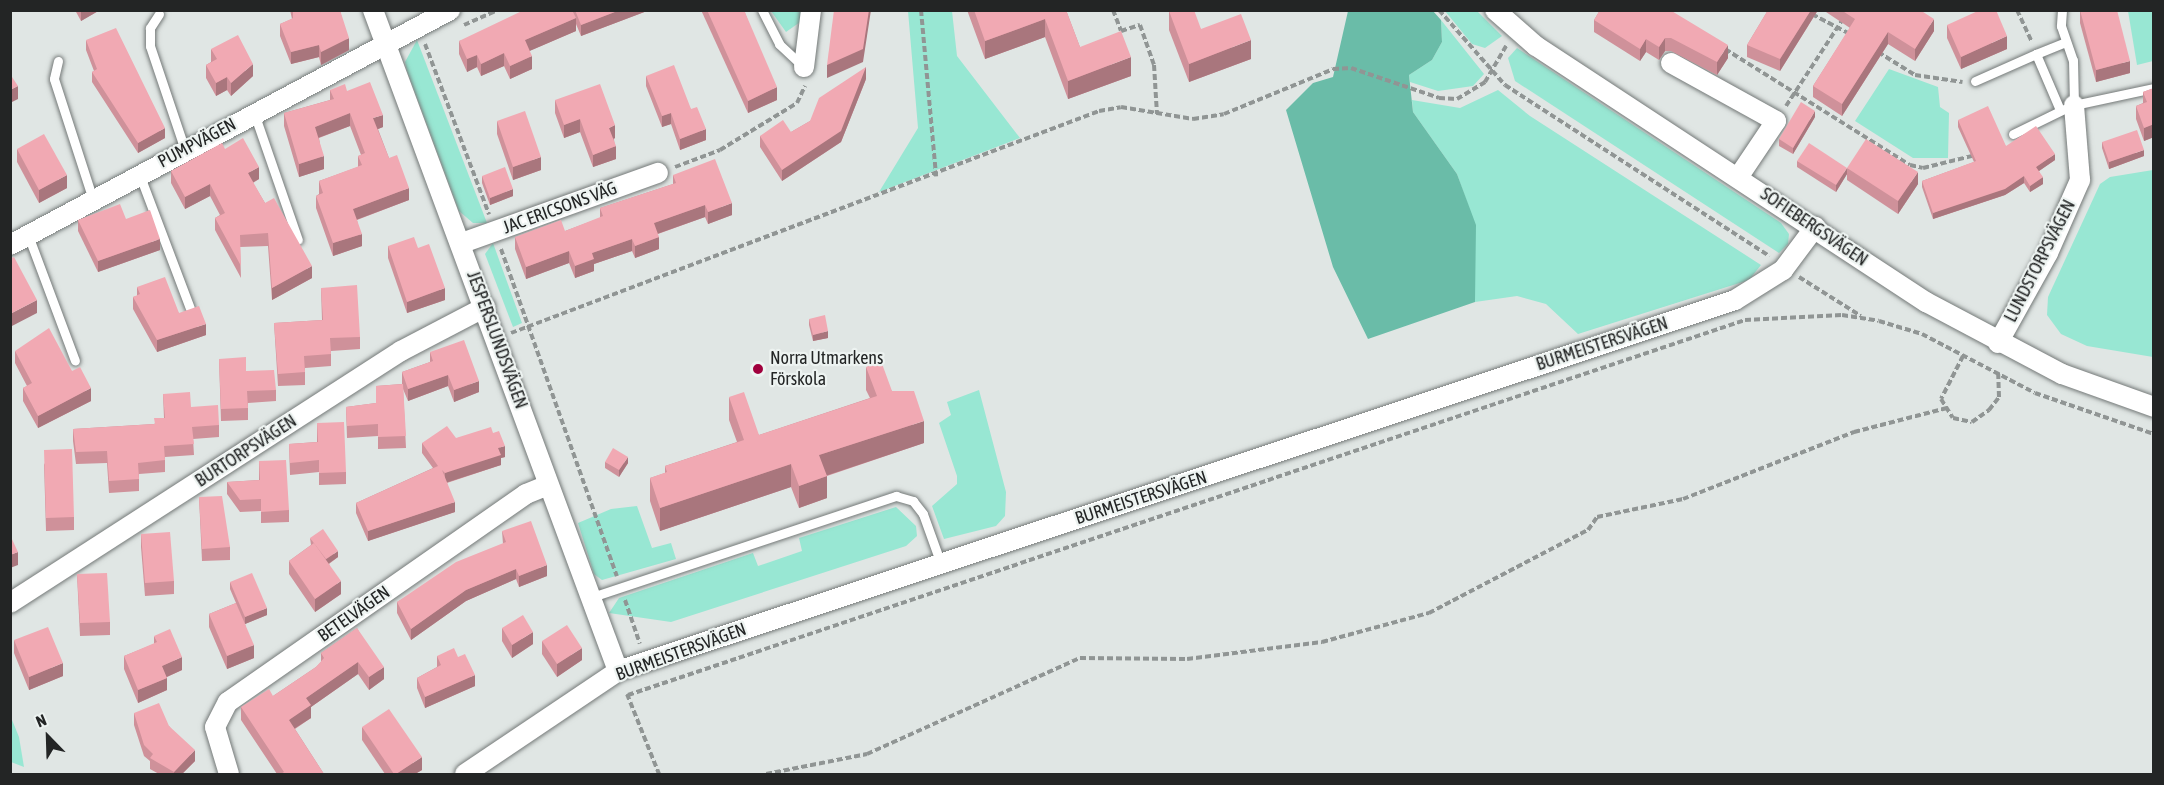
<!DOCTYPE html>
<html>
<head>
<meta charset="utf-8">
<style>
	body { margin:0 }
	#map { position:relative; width:2164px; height:785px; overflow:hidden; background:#e0e6e4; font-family:"Asap Condensed",sans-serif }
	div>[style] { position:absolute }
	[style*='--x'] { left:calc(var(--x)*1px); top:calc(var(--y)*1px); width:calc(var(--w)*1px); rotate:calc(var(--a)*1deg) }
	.green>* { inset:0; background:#98e7d3 }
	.forest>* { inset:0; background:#6abca8 }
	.path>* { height:4px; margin-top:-2px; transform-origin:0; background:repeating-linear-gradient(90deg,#909594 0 6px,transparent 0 9px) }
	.roads { filter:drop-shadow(0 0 2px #747978) drop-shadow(0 0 2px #747978) }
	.service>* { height:9px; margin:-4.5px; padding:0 4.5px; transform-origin:4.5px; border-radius:4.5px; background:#fff }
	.minor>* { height:20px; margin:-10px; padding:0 10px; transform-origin:10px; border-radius:10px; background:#fff }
	.wall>* { inset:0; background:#cf919a }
	.shaded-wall>* { inset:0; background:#a9767d }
	.building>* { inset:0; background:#f1a9b3 }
	.dots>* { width:16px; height:16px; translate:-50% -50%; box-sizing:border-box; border:3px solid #edf3f1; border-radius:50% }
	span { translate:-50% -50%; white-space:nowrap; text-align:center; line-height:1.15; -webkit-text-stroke:4.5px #edf3f1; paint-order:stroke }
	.street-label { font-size:18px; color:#232525 }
	.poi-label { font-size:18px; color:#232525 }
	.left { translate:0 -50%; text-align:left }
	.frame { position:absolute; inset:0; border:12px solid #232525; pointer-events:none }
	.north { position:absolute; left:18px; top:707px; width:60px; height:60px; -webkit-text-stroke:4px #edf3f1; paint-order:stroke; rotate:337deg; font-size:16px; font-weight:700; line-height:24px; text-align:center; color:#232525 }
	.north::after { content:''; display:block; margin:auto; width:21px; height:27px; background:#232525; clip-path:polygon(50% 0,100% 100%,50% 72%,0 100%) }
</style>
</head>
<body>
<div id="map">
	<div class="green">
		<i style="clip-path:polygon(771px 11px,804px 11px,803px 20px,786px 32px)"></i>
		<i style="clip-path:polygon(908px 11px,952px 11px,957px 56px,1020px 138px,879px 192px,918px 128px)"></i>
		<i style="clip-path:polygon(1445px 11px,1477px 11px,1502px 36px,1485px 48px,1472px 44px)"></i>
		<i style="clip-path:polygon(2128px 11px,2153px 11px,2153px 61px,2137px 65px)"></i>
		<i style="clip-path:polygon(1441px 20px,1484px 74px,1473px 86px,1438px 91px,1410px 82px,1409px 75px,1432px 60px,1442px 42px)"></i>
		<i style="clip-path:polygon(417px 40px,487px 223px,473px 223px,459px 211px,407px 71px,405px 62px)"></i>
		<i style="clip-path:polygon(1517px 48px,1781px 223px,1789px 234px,1788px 244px,1779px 253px,1515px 81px,1508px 58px)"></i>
		<i style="clip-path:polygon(1889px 69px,1938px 87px,1940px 107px,1949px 113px,1948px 158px,1913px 158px,1855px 121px)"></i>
		<i style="clip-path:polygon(1498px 90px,1530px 116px,1761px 265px,1749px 280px,1578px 334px,1546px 304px,1517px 296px,1475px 302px,1475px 225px,1457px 174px,1413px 112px,1412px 100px,1460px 108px)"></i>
		<i style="clip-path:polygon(2153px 170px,2153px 357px,2087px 346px,2061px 334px,2047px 315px,2048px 297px,2100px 184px,2110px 177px)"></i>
		<i style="clip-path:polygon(493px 243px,522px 323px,513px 327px,485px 254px)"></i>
		<i style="clip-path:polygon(979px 390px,1006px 492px,1005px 516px,996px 526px,944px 539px,932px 506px,957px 484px,957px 476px,939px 423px,951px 415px,947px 402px)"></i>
		<i style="clip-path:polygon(637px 506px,652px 548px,671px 543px,676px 559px,602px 580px,594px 574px,578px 523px,611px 509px)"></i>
		<i style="clip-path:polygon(896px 507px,916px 526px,917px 536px,906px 546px,671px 622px,609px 613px,619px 598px,753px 553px,758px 566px,802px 551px,799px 538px)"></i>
		<i style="clip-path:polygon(10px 715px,19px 737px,24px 767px,11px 762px)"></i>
	</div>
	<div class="forest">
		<i style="clip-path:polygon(1348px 11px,1433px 11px,1441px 20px,1442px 42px,1432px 60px,1409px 75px,1413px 112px,1457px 174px,1476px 225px,1475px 302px,1368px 339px,1333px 267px,1286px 110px,1313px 83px,1333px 77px)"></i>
	</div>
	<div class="path">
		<i style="--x:921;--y:10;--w:167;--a:84.8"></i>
		<i style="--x:1113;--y:10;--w:22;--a:69"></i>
		<i style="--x:1121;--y:31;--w:20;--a:-18"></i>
		<i style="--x:1140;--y:25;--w:42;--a:70.7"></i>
		<i style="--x:1154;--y:65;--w:49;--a:86.5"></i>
		<i style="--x:1439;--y:10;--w:100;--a:48.7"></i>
		<i style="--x:1505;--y:85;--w:315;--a:32.9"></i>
		<i style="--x:1804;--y:10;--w:54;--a:27.5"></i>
		<i style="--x:2017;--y:10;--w:35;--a:65"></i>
		<i style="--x:464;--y:25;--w:36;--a:-24"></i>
		<i style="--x:425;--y:44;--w:182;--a:69.4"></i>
		<i style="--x:1725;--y:49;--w:218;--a:32.1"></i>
		<i style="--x:1910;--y:165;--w:13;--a:13"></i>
		<i style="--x:1923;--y:168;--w:55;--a:-13.8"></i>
		<i style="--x:1878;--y:52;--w:44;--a:31.9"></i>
		<i style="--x:1915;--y:75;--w:48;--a:8.5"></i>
		<i style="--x:1786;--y:106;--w:104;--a:-56.8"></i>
		<i style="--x:675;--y:167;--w:48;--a:-20.7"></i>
		<i style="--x:720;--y:150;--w:90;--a:-31.4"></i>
		<i style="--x:797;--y:103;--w:19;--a:-65"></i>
		<i style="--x:501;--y:249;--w:347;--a:70.5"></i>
		<i style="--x:1799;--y:277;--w:73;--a:32.2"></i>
		<i style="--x:511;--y:333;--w:629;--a:-20.68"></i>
		<i style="--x:1099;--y:111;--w:22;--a:-10"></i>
		<i style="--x:1121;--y:107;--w:73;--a:9.5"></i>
		<i style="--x:1193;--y:119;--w:31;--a:-9"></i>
		<i style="--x:1224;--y:114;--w:118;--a:-22.4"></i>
		<i style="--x:1333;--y:69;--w:18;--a:-3"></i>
		<i style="--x:1351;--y:68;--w:93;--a:18.8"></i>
		<i style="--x:1439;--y:98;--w:18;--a:3"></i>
		<i style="--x:1457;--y:99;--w:33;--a:-31"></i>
		<i style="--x:1485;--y:82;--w:42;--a:-59.7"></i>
		<i style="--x:1963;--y:356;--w:48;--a:117.1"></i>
		<i style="--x:1941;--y:399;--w:22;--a:58"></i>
		<i style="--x:1953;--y:418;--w:19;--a:12"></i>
		<i style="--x:1972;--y:422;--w:21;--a:-35"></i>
		<i style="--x:1989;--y:410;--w:16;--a:-52"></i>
		<i style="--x:1999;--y:397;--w:23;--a:-92"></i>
		<i style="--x:625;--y:600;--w:46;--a:71.2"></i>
		<i style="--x:627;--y:694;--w:86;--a:68.2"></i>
		<i style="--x:628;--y:695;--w:1178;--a:-18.56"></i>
		<i style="--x:1745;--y:320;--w:97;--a:-3"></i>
		<i style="--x:1842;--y:315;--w:37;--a:9"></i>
		<i style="--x:1879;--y:321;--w:45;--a:16.8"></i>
		<i style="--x:1922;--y:334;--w:127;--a:27.6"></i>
		<i style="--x:2035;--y:393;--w:126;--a:19"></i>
		<i style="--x:766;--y:774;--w:103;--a:-11.2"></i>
		<i style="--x:867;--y:754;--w:234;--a:-24.3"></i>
		<i style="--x:1080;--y:658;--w:107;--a:0.5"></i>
		<i style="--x:1187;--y:659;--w:136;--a:-7.2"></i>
		<i style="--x:1322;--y:642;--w:111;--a:-15.2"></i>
		<i style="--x:1429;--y:613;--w:179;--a:-27.6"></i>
		<i style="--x:1588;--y:530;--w:16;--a:-55"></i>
		<i style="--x:1597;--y:517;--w:88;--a:-11.8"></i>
		<i style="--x:1683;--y:499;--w:184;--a:-21.4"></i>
		<i style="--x:1854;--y:432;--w:96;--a:-14.5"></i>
	</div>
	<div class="roads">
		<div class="service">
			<i style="--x:762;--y:10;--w:38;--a:63"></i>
			<i style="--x:779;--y:44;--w:34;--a:43"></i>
			<i style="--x:2062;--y:10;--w:16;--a:94"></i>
			<i style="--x:2061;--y:26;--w:36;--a:71"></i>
			<i style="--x:2073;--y:60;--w:45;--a:88.7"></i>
			<i style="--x:2074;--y:105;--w:82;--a:-12"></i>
			<i style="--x:159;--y:14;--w:17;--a:123"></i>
			<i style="--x:150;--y:28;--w:18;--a:90"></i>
			<i style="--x:150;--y:46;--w:110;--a:71.4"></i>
			<i style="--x:58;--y:61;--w:18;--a:103"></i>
			<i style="--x:54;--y:79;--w:127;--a:72.1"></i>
			<i style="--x:1975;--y:81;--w:67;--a:-23.9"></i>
			<i style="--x:2060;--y:110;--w:61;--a:-113.2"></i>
			<i style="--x:2036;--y:54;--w:31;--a:-22"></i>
			<i style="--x:254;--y:113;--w:134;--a:70.9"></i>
			<i style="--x:2013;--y:134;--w:57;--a:-26.1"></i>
			<i style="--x:140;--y:176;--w:141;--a:69.3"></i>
			<i style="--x:28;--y:235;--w:134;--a:69.5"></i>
			<i style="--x:589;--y:598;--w:324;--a:-18.4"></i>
			<i style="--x:896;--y:496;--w:18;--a:16"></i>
			<i style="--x:913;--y:501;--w:16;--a:52"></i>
			<i style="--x:923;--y:514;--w:53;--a:70.2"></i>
		</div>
		<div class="minor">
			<i style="--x:373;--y:10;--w:705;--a:69.66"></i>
			<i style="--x:1495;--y:10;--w:55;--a:41.3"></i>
			<i style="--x:1536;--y:46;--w:467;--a:33.3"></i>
			<i style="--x:1926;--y:302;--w:154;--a:27.9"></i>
			<i style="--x:2062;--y:374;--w:98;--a:19.7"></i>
			<i style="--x:1671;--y:63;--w:120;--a:28.9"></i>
			<i style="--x:1776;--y:121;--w:66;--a:123.9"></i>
			<i style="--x:804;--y:67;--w:57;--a:-83"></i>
			<i style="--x:462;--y:243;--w:208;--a:-19.7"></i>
			<i style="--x:10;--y:245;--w:499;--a:-28.1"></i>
			<i style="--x:1998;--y:343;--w:103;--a:-60.9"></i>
			<i style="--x:2048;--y:253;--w:80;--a:-66.3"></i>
			<i style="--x:2080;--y:180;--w:75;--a:-94.6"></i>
			<i style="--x:10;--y:603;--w:465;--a:-32.8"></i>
			<i style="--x:401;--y:351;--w:95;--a:-27.6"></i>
			<i style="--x:229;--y:774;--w:49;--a:-106.6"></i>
			<i style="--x:215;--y:727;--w:28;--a:-63"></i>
			<i style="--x:228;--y:702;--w:363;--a:-34.9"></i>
			<i style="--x:526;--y:494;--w:24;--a:-22"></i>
			<i style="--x:465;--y:774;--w:184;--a:-33.9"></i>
			<i style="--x:618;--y:671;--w:1177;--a:-18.37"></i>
			<i style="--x:1735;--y:300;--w:57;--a:-32"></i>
			<i style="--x:1783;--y:270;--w:54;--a:-53.3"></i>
		</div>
	</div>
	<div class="wall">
		<i style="clip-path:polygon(75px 10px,100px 10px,81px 21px)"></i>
		<i style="clip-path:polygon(290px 10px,340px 10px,349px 50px,321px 65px,319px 57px,291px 64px,280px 36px,280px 24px,292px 19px)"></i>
		<i style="clip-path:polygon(573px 10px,647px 10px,647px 11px,581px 36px,576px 24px,576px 31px,529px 51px,532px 69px,510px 79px,504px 66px,481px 76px,477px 67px,467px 72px,459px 54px,459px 41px,573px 13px)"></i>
		<i style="clip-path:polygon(701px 10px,744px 10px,777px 100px,748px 113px)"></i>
		<i style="clip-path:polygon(967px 10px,1066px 10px,1080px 47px,1131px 76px,1068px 99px,1045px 37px,985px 59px)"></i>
		<i style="clip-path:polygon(1600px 10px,1728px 58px,1717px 75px,1671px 51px,1665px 51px,1659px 60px,1646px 52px,1640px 61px,1594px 32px,1594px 20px)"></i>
		<i style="clip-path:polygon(1768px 10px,1818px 10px,1780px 71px,1747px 57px,1747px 45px)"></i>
		<i style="clip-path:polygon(1823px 10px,1920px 10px,1934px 31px,1915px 61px,1888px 44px,1842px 116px,1813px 97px,1813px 86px,1850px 28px)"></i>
		<i style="clip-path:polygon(2080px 10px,2130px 73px,2096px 82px,2080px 23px)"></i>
		<i style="clip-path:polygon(1169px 11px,1201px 29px,1251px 59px,1189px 82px,1169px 30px)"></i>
		<i style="clip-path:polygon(1947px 25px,2007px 49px,1961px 69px,1947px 38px)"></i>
		<i style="clip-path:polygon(86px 40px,165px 138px,138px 153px,92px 82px,92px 72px,94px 71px,86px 50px)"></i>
		<i style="clip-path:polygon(211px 49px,253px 76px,231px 96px,227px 90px,216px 96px,206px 78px,206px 65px,211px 62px)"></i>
		<i style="clip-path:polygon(646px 76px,691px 109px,706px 140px,680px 150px,671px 124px,662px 127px,646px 86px)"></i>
		<i style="clip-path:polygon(866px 79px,841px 142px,782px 181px,760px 147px,760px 136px,791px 132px,810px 121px)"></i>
		<i style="clip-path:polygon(2154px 88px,2154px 137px,2144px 141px,2136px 119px,2136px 106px,2143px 103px,2143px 92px)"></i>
		<i style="clip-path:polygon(330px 90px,347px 91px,383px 127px,378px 129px,389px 158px,409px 200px,357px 220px,362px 246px,333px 256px,316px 208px,316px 196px,319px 194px,319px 181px,358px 167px,358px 156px,361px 155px,350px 126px,319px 138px,324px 169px,299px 177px,284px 126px,284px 113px,330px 100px)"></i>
		<i style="clip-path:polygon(555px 100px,615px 138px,614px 139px,616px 159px,593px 167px,580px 132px,564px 138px,555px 113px)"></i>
		<i style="clip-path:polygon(1815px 117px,1793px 154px,1779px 146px,1779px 139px)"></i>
		<i style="clip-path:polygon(1958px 120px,2006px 146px,2055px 160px,2039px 171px,2043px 184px,2030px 192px,2024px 183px,2005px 195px,1933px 219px,1922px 187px,1922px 181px,1974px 162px,1958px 127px)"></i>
		<i style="clip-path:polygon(497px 121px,541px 170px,513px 180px,497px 134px)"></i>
		<i style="clip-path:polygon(2102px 142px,2144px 156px,2109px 169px,2102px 148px)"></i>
		<i style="clip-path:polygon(17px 149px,67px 188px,39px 203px,17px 162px)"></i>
		<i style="clip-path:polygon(225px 149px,259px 179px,253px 183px,265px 203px,312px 278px,272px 300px,268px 246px,240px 247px,241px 278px,215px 230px,215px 218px,220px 215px,210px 196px,185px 209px,171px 183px,171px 171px)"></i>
		<i style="clip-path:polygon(1797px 161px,1847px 174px,1836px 192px,1797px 167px)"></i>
		<i style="clip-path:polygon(1847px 168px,1918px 184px,1898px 214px,1847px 180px)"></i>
		<i style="clip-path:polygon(673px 175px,732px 215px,708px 224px,705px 217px,658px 234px,659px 249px,635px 258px,632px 251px,594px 264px,594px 271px,575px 278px,569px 263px,526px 279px,515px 249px,515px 237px,565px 231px,600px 218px,600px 208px,673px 184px)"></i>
		<i style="clip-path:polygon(482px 176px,513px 196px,490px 205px,482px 183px)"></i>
		<i style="clip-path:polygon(126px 219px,160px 250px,98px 272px,78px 231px,78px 220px)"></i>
		<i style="clip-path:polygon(388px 246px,418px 248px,445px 300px,407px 313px,388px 258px)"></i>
		<i style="clip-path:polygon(137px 287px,179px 313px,206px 335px,157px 352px,133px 309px,133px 297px,137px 296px)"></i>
		<i style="clip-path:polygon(321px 288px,360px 337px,360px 349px,331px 351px,331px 366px,305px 368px,305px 385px,278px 386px,274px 323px,322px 320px)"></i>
		<i style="clip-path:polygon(809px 319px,828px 338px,813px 341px,809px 325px)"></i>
		<i style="clip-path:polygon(15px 351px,72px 371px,91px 401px,38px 428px,23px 401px,23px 388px,27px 386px,15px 363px)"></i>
		<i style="clip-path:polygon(430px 352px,479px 392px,454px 402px,448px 386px,408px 401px,403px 389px,406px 448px,378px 449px,378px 436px,347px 438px,346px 407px,376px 403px,376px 386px,402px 384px,402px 372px,430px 362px)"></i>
		<i style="clip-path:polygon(219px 359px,246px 371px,276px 390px,276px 401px,248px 403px,248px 420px,221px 421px)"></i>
		<i style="clip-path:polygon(866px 367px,892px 391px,924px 443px,827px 476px,827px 498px,799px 508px,791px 487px,660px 531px,650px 501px,650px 478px,665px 473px,665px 466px,737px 442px,729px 420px,729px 397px,759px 435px,870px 398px,866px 390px)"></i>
		<i style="clip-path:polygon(163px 394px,191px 407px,219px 425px,219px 437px,193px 439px,194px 455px,165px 457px,165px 472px,139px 474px,139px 491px,109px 493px,107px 463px,76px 464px,73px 441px,73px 429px,154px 424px,164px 418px)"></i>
		<i style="clip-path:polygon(317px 423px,346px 472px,346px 484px,319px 485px,319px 472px,290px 475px,289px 444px,317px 442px)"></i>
		<i style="clip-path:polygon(493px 433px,505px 457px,501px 458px,501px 465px,447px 483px,455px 512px,368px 541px,356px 513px,356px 503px,433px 468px,422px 453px,422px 443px)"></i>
		<i style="clip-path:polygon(259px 461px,289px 510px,289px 522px,261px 523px,261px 511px,240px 512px,227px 494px,227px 482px,259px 480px)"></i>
		<i style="clip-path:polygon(605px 462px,628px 463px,619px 477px,605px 468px)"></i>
		<i style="clip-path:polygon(44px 463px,74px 517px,74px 530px,46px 531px)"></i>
		<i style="clip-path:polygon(199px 497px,230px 547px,230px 560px,202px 561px)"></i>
		<i style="clip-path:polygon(502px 531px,547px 576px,519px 587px,516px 579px,466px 601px,411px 640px,397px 613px,397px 602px,503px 544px)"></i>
		<i style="clip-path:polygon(141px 534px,174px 581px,174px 594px,145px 596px,141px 547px)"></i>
		<i style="clip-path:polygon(310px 538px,338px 557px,329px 564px,341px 594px,315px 612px,289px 574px,289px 561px,311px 545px)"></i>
		<i style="clip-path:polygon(77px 574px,110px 622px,110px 635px,80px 636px)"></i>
		<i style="clip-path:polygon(230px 582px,267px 615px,245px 624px,254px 658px,227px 669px,209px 627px,209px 614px,236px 603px,230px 589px)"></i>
		<i style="clip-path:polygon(357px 628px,384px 679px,369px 690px,358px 674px,311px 707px,311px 718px,295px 729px,324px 774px,277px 774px,241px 720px,241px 707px,273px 696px,316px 667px,321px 662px,321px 653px)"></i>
		<i style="clip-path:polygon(502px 628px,533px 644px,512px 658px,502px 641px)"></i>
		<i style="clip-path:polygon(154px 636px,182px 670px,167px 677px,167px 690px,138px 703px,124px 669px,124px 656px,154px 644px)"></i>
		<i style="clip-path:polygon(14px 640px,63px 676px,29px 690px,14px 653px)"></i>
		<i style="clip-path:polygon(542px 641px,582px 660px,557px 677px,542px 654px)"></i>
		<i style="clip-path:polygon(437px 656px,458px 657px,475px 686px,425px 708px,417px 688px,417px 678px,437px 667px)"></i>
		<i style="clip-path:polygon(134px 713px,169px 726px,195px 761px,182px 774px,159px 774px,150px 769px,150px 761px,144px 756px,134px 725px)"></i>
		<i style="clip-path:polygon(362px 727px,422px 770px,415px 774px,385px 774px,362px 740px)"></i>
	</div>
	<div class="shaded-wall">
		<i style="clip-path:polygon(81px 10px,100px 10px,81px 21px)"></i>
		<i style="clip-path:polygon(620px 10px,647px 10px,647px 11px,581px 36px,581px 25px)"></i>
		<i style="clip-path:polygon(869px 10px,871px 10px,863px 62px,827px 78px,827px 65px)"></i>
		<i style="clip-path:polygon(1811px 10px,1818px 10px,1780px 71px,1780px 59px)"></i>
		<i style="clip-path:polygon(576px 18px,576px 31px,525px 53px,525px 40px)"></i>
		<i style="clip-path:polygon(1045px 19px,1045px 37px,985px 59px,985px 41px)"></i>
		<i style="clip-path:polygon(1934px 19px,1934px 31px,1915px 61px,1915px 49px)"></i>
		<i style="clip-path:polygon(1888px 32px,1888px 44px,1842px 116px,1842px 104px)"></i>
		<i style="clip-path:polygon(2007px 36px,2007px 49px,1961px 69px,1961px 57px)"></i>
		<i style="clip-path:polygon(349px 38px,349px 50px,321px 65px,321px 52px)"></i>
		<i style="clip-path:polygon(1665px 38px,1665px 51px,1659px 60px,1659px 47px)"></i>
		<i style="clip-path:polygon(1646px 39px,1646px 52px,1640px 61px,1640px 49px)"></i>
		<i style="clip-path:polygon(1251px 40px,1251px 59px,1189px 82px,1189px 64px)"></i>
		<i style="clip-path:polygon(319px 45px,319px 57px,291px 64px,291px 52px)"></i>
		<i style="clip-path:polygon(1728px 45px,1728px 58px,1717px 75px,1717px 62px)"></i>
		<i style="clip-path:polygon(504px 53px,504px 66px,481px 76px,481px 64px)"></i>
		<i style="clip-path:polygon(477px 55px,477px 67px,467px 72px,467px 59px)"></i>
		<i style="clip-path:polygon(532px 56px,532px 69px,510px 79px,510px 66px)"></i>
		<i style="clip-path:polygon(1131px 57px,1131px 76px,1068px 99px,1068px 81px)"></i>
		<i style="clip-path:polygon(2130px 61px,2130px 73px,2096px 82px,2096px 70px)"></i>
		<i style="clip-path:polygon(253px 64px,253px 76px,231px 96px,231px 83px)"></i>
		<i style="clip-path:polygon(866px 67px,866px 79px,841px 142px,782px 181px,782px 170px)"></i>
		<i style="clip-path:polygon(227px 77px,227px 90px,216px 96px,216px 83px)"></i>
		<i style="clip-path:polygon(18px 86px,18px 99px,10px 103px,10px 90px)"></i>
		<i style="clip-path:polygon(777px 87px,777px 100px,748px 113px,748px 101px)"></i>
		<i style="clip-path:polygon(1815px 111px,1815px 117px,1793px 154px,1793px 148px)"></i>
		<i style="clip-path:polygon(350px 113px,350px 126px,315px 139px,315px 127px)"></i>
		<i style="clip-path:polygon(671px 113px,671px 124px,662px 127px,662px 116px)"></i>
		<i style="clip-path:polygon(383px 115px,383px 127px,373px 131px,373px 118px)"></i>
		<i style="clip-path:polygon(580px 119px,580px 132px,564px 138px,564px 125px)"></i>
		<i style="clip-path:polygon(2154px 124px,2154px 137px,2144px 141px,2144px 128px)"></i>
		<i style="clip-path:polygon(615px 125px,615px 138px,609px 140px,609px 128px)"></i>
		<i style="clip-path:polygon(165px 128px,165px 138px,138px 153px,138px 143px)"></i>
		<i style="clip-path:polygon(706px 129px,706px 140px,680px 150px,680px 139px)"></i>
		<i style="clip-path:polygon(616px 146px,616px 159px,593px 167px,593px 155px)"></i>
		<i style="clip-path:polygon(2144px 150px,2144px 156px,2109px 169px,2109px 162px)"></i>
		<i style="clip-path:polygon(2055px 154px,2055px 160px,2036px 173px,2036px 167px)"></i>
		<i style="clip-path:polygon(324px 156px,324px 169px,299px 177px,299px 164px)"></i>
		<i style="clip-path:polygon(541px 157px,541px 170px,513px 180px,513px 167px)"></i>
		<i style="clip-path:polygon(259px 167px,259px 179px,248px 185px,248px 173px)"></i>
		<i style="clip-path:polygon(1847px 168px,1847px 174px,1836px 192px,1836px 185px)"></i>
		<i style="clip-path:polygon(1918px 172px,1918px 184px,1898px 214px,1898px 201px)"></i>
		<i style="clip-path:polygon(67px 175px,67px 188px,39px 203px,39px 190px)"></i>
		<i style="clip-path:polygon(2024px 176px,2024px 183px,2005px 195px,1933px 219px,1933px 213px)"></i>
		<i style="clip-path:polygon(2043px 177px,2043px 184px,2030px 192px,2030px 186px)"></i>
		<i style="clip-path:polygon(210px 184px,210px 196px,185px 209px,185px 197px)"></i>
		<i style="clip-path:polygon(409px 188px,409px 200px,353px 221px,353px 209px)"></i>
		<i style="clip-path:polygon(513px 189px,513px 196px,490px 205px,490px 198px)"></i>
		<i style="clip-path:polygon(732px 203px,732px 215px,708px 224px,708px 212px)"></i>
		<i style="clip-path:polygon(705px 205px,705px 217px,654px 235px,654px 223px)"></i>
		<i style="clip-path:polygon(362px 234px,362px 246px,333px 256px,333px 243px)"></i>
		<i style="clip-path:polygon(659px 237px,659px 249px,635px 258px,635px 246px)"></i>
		<i style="clip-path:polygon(160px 239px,160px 250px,98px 272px,98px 261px)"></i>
		<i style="clip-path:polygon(632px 239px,632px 251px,594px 264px,594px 271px,575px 278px,575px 266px,592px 253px)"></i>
		<i style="clip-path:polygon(569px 251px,569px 263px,526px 279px,526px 267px)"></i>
		<i style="clip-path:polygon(312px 266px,312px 278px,272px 300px,272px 288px)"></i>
		<i style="clip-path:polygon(445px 288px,445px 300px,407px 313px,407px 302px)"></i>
		<i style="clip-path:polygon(37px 300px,37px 313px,10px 327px,10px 314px)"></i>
		<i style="clip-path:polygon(206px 324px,206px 335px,157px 352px,157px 340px)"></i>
		<i style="clip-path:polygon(828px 331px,828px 338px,813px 341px,813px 335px)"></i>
		<i style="clip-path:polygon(448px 375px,448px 386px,408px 401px,408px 389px)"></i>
		<i style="clip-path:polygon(479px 381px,479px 392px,454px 402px,454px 390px)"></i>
		<i style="clip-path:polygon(91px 388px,91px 401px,38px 428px,38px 416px)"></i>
		<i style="clip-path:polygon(924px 421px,924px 443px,819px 478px,819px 455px)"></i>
		<i style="clip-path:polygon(505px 446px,505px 457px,501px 458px,501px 465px,445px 483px,445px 473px,498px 448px)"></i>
		<i style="clip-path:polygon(628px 457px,628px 463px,619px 477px,619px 470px)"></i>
		<i style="clip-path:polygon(791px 464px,791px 487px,660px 531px,660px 508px)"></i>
		<i style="clip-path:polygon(827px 476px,827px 498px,799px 508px,799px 486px)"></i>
		<i style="clip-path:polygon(455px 502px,455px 512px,368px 541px,368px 531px)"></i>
		<i style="clip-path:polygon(338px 551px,338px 557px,325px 566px,325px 560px)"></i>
		<i style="clip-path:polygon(18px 552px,18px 565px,10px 568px,10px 555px)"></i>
		<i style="clip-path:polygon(547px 565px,547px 576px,519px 587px,519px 576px)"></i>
		<i style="clip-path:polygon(516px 569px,516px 579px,466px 601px,411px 640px,411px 629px,466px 590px)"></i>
		<i style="clip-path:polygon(341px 581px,341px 594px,315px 612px,315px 599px)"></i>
		<i style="clip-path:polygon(267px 608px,267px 615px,245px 624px,245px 617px)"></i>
		<i style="clip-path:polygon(533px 632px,533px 644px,512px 658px,512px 645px)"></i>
		<i style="clip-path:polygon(254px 645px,254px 658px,227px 669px,227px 656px)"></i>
		<i style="clip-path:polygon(582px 648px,582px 660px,557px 677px,557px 664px)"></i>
		<i style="clip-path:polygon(182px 657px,182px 670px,162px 679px,162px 666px)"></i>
		<i style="clip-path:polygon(358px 662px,358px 674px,311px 707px,311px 718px,289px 732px,289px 720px,306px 698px)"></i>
		<i style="clip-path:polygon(63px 663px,63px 676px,29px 690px,29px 677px)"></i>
		<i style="clip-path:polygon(384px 667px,384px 679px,369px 690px,369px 677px)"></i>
		<i style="clip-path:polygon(475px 675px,475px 686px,425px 708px,425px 697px)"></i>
		<i style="clip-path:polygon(167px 678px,167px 690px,138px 703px,138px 690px)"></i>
		<i style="clip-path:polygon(195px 750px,195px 761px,182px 774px,174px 774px,174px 772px)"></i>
		<i style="clip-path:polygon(422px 757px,422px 770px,415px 774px,396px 774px)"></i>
	</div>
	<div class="building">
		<i style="clip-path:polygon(293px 10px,340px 10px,349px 38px,321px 52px,319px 45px,291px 52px,280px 24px,293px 18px)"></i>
		<i style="clip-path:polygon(524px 10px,572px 10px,576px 18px,525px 40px,532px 56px,510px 66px,504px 53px,481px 64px,477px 55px,467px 59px,459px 41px)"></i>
		<i style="clip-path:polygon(575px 10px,620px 10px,581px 25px)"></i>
		<i style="clip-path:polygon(707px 10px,744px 10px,777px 87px,748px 101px)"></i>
		<i style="clip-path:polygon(834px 10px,869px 10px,863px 49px,827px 65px)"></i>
		<i style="clip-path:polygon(974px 10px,1066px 10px,1080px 47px,1121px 31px,1131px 57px,1068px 81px,1045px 19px,985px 41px)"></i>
		<i style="clip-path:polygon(1171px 10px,1194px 10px,1201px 29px,1241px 14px,1251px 40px,1189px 64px,1169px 11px)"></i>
		<i style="clip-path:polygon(1600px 10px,1670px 10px,1728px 45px,1717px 62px,1671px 38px,1665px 38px,1659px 47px,1646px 39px,1640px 49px,1594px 20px)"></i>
		<i style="clip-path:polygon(1768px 10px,1811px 10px,1780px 59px,1747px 45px)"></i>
		<i style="clip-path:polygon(1841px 10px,1920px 10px,1934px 19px,1915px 49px,1888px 32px,1842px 104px,1813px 86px,1855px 19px)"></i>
		<i style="clip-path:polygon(1980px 10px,1996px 10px,2007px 36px,1961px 57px,1947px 25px)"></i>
		<i style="clip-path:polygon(2080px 10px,2117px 10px,2130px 61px,2096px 70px)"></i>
		<i style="clip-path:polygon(116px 28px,165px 128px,138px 143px,92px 72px,97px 69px,86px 40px)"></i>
		<i style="clip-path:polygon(238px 35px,253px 64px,231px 83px,227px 77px,216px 83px,206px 65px,217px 59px,211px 49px)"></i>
		<i style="clip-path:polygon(674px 65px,691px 109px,697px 107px,706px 129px,680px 139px,671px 113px,662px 116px,646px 76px)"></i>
		<i style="clip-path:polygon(866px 67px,841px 131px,782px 170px,760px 136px,783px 120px,791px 132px,810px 121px,819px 98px)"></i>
		<i style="clip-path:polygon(10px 74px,18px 86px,10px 90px)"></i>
		<i style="clip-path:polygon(370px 82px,383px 115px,373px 118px,389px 158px,397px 155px,409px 188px,353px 209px,362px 234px,333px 243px,316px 196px,323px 193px,319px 181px,362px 165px,358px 156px,365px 153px,350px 113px,315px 127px,324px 156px,299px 164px,284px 113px,334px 99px,330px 90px,345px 84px,347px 91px)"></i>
		<i style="clip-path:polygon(600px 84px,615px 125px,609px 128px,616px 146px,593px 155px,580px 119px,564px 125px,555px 100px)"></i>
		<i style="clip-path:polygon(2154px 88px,2154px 124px,2144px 128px,2136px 106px,2147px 102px,2143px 92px)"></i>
		<i style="clip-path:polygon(1801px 102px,1815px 111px,1793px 148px,1779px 139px)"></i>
		<i style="clip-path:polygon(1988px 106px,2006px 146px,2036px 126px,2055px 154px,2036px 167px,2043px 177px,2030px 186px,2024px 176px,2005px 189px,1933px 213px,1922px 181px,1976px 161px,1958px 120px)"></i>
		<i style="clip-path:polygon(525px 111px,541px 157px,513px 167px,497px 121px)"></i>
		<i style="clip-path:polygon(2137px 130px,2144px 150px,2109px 162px,2102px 142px)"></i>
		<i style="clip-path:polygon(44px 134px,67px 175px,39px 190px,17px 149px)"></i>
		<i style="clip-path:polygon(243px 138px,259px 167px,248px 173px,265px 203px,274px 198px,312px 266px,272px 288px,268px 233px,240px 235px,241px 266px,215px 218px,225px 213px,210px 184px,185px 197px,171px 171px,222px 143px,225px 149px)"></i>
		<i style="clip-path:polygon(1866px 139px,1918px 172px,1898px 201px,1847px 168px)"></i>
		<i style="clip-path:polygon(1809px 143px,1847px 168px,1836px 185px,1797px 161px)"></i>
		<i style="clip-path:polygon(715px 159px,732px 203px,708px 212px,705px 205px,654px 223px,659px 237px,635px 246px,632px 239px,592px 253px,594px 259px,575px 266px,569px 251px,526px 267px,515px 237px,561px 220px,565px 231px,603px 216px,600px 208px,676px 183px,673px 175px)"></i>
		<i style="clip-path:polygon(505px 167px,513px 189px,490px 198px,482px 176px)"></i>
		<i style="clip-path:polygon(120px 204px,126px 219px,150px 210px,160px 239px,98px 261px,78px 220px)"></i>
		<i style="clip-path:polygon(414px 237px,418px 248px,429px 244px,445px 288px,407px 302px,388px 246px)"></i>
		<i style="clip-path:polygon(14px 257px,37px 300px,10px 314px,10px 259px)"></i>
		<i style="clip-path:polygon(165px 277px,179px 313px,199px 306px,206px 324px,157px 340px,133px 297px,140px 294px,137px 287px)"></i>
		<i style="clip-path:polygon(357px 285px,360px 337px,330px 338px,331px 354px,304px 356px,305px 372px,278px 374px,274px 323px,323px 320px,321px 288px)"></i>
		<i style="clip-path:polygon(825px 315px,828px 331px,813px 335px,809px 319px)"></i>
		<i style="clip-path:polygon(49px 328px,72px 371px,80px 367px,91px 388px,38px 416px,23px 388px,32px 383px,15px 351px)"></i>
		<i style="clip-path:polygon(464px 340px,479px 381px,454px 390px,448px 375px,408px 389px,402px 372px,433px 361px,430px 352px)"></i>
		<i style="clip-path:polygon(246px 357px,246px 371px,274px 370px,276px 390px,247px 391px,248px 408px,221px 409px,219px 359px)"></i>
		<i style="clip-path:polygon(881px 361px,892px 391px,914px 391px,924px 421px,819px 455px,827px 476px,799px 486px,791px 464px,660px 508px,650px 478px,667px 472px,665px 466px,744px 440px,729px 397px,744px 392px,759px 435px,877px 396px,866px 367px)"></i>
		<i style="clip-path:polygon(403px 384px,406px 436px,378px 437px,378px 424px,347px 426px,346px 407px,376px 403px,376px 386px)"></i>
		<i style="clip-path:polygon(190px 392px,191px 407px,218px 405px,219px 425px,192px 427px,194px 444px,164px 446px,165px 460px,138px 463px,139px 479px,109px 481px,107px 451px,76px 452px,73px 429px,155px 424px,154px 418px,165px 418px,163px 394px)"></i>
		<i style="clip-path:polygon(344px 422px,346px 472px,319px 473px,319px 460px,290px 463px,289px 444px,318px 442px,317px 423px)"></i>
		<i style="clip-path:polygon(447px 426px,456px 438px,491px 427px,493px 433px,499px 431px,505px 446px,498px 448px,501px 455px,445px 473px,442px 470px,455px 502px,368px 531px,356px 503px,438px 466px,422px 443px)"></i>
		<i style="clip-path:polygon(613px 448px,628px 457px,619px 470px,605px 462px)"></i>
		<i style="clip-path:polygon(72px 449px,74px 517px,46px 518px,44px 450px)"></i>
		<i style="clip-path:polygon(286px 460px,289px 510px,261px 512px,261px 499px,240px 500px,227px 482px,260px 480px,259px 461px)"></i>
		<i style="clip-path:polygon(222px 496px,230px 547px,202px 549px,199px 497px)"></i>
		<i style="clip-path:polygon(531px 521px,547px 565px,519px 576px,516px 569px,466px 590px,411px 629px,397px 602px,456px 562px,506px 542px,502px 531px)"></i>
		<i style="clip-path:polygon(323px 529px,338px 551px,326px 559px,310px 538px)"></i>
		<i style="clip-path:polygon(170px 532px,174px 581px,145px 583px,141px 534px)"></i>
		<i style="clip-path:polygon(10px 535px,18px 552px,10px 555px)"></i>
		<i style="clip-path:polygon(314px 543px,341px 581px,315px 599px,289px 561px)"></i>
		<i style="clip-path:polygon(107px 573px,110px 622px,80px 623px,77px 574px)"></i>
		<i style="clip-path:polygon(252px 573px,267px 608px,245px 617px,230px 582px)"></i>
		<i style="clip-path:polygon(236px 603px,254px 645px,227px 656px,209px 614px)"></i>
		<i style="clip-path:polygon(523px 615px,533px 632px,512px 645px,502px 628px)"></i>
		<i style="clip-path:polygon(567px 625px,582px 648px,557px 664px,542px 641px)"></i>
		<i style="clip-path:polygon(48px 627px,63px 663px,29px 677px,14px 640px)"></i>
		<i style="clip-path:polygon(357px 628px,384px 667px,369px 677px,358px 662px,306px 698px,311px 705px,289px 720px,324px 774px,281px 774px,284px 772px,241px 707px,269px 689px,273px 696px,316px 667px,324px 658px,321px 653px)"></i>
		<i style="clip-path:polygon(170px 629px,182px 657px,162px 666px,167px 678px,138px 690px,124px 656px,157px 642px,154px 636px)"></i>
		<i style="clip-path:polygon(454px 648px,458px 657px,465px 654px,475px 675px,425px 697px,417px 678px,441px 665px,437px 656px)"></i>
		<i style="clip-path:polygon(159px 703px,169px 726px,195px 750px,174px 772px,150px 758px,153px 754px,144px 745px,134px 713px)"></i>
		<i style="clip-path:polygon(389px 709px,422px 757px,396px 774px,394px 774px,362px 727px)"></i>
	</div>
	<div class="dots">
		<i style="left:758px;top:369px;background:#a0003d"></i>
	</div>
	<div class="street-label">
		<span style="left:197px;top:143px;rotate:-28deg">PUMPVÄGEN</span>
		<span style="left:560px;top:208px;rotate:-20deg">JAC ERICSONS VÄG</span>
		<span style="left:1814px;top:227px;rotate:34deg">SOFIEBERGSVÄGEN</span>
		<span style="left:2040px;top:261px;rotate:-63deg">LUNDSTORPSVÄGEN</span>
		<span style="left:497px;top:340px;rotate:70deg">JESPERSLUNDSVÄGEN</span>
		<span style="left:1602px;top:344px;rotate:-18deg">BURMEISTERSVÄGEN</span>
		<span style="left:246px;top:451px;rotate:-33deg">BURTORPSVÄGEN</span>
		<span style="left:1141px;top:498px;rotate:-18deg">BURMEISTERSVÄGEN</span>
		<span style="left:354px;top:614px;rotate:-35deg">BETELVÄGEN</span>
		<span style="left:681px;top:652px;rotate:-20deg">BURMEISTERSVÄGEN</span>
	</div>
	<div class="poi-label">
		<span class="left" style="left:770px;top:369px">Norra Utmarkens<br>Förskola</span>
	</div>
	<div class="frame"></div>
	<div class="north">N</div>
</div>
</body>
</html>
